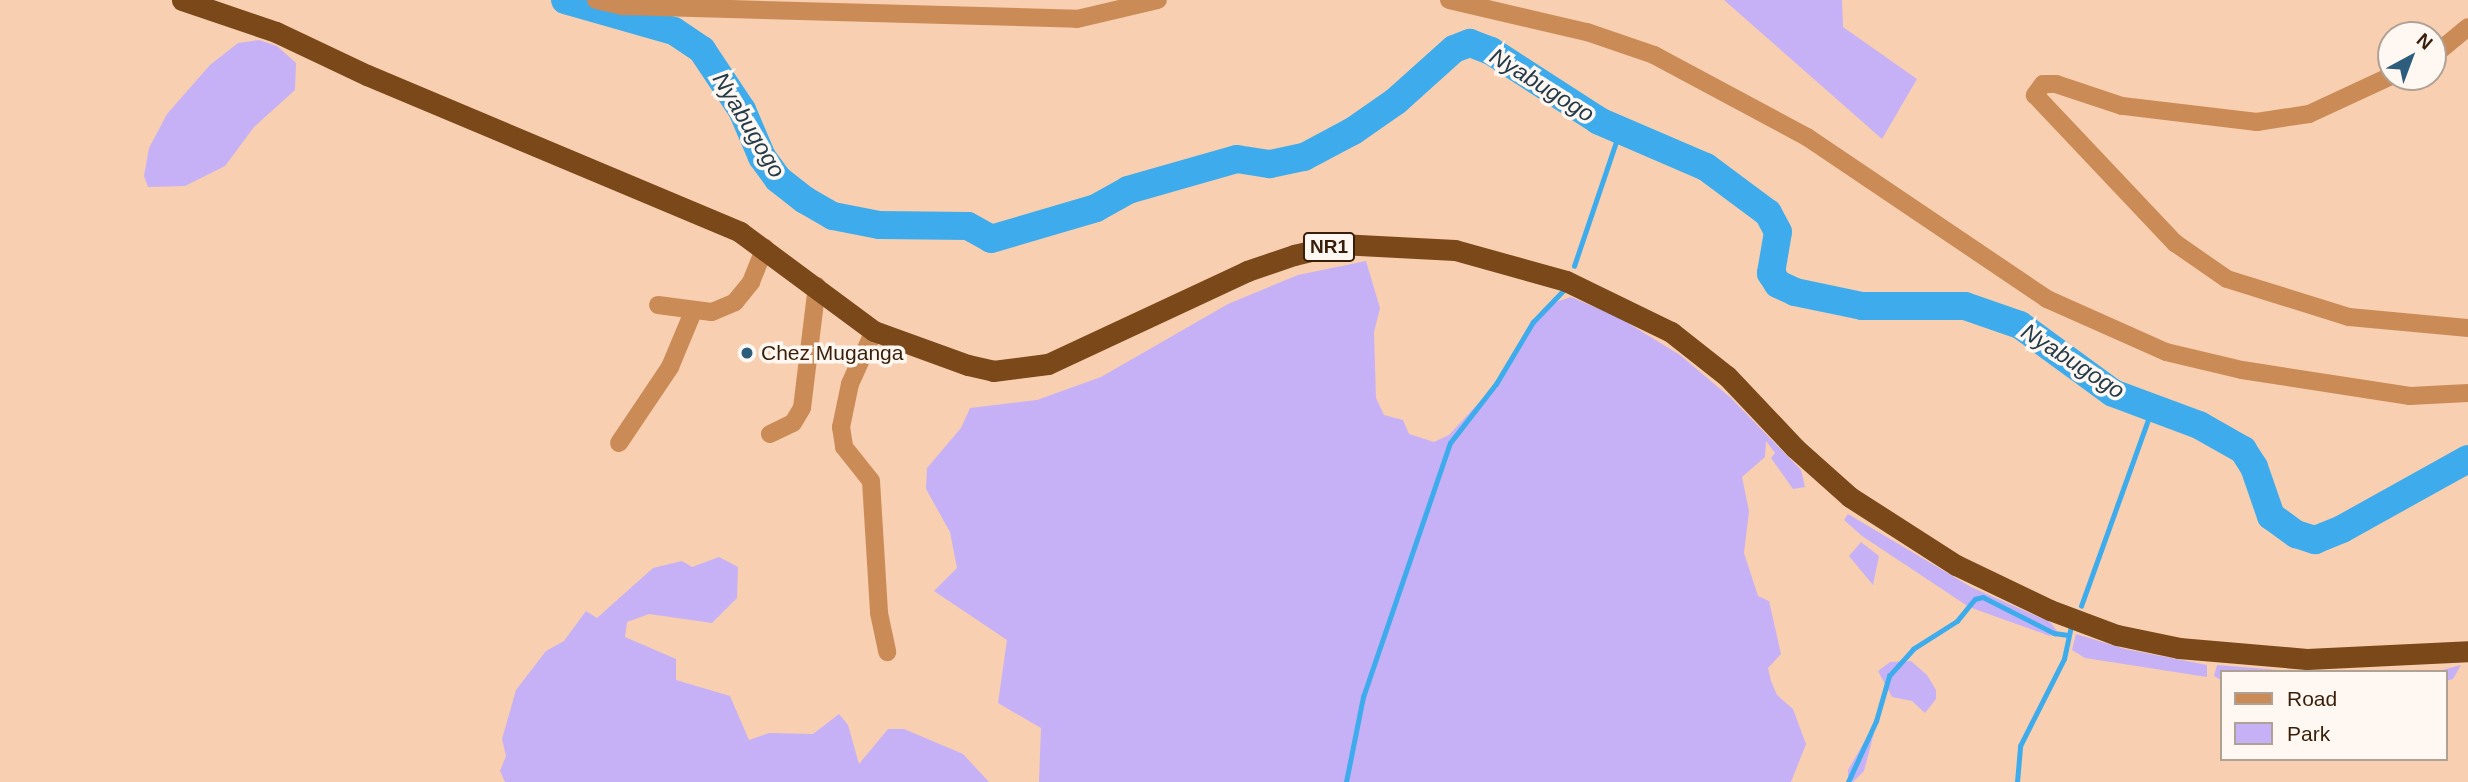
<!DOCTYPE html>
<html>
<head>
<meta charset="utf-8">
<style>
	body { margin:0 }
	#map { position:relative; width:2468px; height:782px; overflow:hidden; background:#f8cfb0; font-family:Helvetica,sans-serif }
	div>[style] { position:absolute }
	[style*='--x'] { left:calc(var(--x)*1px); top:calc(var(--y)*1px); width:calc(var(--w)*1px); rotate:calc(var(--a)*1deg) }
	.green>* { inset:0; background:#c7b1f6 }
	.stream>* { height:4.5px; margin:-2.25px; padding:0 2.25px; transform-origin:2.25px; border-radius:2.25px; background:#3eacec }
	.river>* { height:28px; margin:-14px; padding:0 14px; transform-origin:14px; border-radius:14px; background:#3eacec }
	.minor>* { height:18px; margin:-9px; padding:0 9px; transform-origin:9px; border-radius:9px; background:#cb8b57 }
	.highway>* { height:21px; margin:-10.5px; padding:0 10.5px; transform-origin:10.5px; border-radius:10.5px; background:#7b481a }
	.dots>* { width:19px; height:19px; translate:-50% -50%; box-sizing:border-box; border:4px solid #fff7f2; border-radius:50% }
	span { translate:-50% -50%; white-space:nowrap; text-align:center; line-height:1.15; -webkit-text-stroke:7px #fff7f2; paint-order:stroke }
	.shield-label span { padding:2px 5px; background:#fff7f2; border:2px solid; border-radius:5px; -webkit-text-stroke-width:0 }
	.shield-label { font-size:19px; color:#391f09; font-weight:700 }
	.poi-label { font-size:21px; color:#391f09 }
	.left { translate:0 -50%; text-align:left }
	.water-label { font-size:23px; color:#243b4a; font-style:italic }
	.legend { position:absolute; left:2220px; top:670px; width:228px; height:91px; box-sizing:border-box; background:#fff7f2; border:2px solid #b0a195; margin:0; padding:9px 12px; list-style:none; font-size:21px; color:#391f09 }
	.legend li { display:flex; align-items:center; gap:14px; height:35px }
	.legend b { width:35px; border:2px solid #b0a195 }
	.north { position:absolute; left:2377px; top:21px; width:70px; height:70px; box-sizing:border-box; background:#fff7f2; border:2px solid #b0a195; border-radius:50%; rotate:41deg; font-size:19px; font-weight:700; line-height:28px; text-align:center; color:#391f09 }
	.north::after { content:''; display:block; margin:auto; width:24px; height:32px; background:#2d5d7c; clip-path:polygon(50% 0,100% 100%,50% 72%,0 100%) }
</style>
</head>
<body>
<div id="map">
	<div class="green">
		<i style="clip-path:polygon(1724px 0,1842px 0,1843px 27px,1917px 79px,1882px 139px)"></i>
		<i style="clip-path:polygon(259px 40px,277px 46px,296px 63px,295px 90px,254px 127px,225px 166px,185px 186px,148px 187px,144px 176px,149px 148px,167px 114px,210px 65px,238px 43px)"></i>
		<i style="clip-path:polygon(1366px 261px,1380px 308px,1374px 332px,1376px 398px,1384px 415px,1403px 420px,1409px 434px,1434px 442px,1449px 435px,1496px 384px,1533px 322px,1553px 303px,1571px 297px,1618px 317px,1680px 355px,1731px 398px,1801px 470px,1805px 487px,1793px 489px,1771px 458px,1775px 453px,1766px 441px,1765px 457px,1742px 477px,1749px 511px,1744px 553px,1758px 596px,1769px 601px,1781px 654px,1768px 668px,1771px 681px,1777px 695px,1793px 709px,1806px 744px,1791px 782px,1039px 782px,1041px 728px,998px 703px,1007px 640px,934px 591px,957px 568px,950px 532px,926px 489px,927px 468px,961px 428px,970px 408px,1037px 400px,1101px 377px,1228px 304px,1298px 275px)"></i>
		<i style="clip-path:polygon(1848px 514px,1971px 587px,2050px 622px,2057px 631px,2050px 636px,1969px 607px,1862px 536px,1844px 520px)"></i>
		<i style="clip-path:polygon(1861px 542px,1879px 556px,1873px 585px,1849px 556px)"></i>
		<i style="clip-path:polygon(719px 557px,738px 567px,737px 598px,712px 623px,649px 614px,627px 622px,625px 637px,676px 659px,676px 680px,730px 696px,749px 740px,769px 733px,813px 734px,839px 714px,848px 725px,859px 764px,888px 729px,904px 729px,963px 754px,989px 782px,505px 782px,500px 771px,506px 756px,502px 739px,516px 690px,546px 651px,564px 641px,586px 611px,597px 618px,653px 568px,682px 561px,692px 567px)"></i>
		<i style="clip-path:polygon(2076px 634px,2125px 649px,2207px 665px,2207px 677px,2085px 658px,2072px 650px)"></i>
		<i style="clip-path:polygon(1911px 661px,1927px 675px,1936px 690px,1936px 699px,1925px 713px,1912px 701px,1892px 697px,1878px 671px,1890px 662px)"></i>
		<i style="clip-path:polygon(2217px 665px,2290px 671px,2394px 672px,2221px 672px,2221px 680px,2214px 676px)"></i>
		<i style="clip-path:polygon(2461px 665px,2453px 679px,2445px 681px,2445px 672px,2435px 672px)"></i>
		<i style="clip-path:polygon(1874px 733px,1864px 771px,1853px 782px,1848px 778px,1848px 770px,1867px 737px)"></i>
	</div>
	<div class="stream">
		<i style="--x:1574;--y:266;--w:144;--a:-71.3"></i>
		<i style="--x:2081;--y:606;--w:209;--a:-70.2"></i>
		<i style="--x:1346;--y:782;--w:87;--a:-78.7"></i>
		<i style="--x:1363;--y:697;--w:268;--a:-71.1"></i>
		<i style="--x:1450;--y:443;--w:75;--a:-52.1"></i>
		<i style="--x:1496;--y:384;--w:72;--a:-59.2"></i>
		<i style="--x:1533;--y:322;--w:42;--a:-46"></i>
		<i style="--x:1848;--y:782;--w:67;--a:-65.3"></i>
		<i style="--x:1876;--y:721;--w:47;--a:-73.9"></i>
		<i style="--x:1889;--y:676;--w:36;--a:-48"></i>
		<i style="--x:1913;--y:649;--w:52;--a:-32.5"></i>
		<i style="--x:1957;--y:621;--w:28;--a:-51"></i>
		<i style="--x:1975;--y:599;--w:8;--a:-14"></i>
		<i style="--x:1983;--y:597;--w:80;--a:26.9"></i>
		<i style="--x:2054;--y:633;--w:14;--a:8"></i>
		<i style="--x:2017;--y:782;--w:36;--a:-85"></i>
		<i style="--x:2020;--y:746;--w:97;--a:-63.2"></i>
		<i style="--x:2064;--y:659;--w:30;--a:-78"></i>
	</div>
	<div class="river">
		<i style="--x:565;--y:0;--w:113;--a:15.9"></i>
		<i style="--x:674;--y:31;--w:34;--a:34"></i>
		<i style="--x:702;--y:50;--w:72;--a:56.3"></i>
		<i style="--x:742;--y:110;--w:51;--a:66.9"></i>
		<i style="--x:762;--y:157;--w:27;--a:54"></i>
		<i style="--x:778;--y:179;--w:34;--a:38"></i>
		<i style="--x:805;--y:200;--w:32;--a:30"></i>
		<i style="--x:833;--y:216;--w:47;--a:11.1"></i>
		<i style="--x:879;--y:225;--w:89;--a:0.6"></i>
		<i style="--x:968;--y:226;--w:26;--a:29"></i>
		<i style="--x:991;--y:239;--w:109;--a:-16.4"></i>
		<i style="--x:1096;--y:208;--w:37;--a:-29"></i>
		<i style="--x:1128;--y:190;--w:113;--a:-15.9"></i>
		<i style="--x:1237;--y:159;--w:33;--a:9"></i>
		<i style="--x:1270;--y:164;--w:35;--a:-12"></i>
		<i style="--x:1304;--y:157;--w:55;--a:-28"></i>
		<i style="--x:1353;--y:131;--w:52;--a:-34.9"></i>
		<i style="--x:1396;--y:101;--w:78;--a:-41.9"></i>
		<i style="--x:1454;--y:49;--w:17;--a:-21"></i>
		<i style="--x:1470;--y:43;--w:22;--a:21"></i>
		<i style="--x:1491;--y:51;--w:129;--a:32.9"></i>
		<i style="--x:1599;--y:121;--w:116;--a:23.3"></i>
		<i style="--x:1706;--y:167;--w:77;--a:36.6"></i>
		<i style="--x:1768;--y:213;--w:21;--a:62"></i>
		<i style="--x:1778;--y:232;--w:42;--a:99.7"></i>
		<i style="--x:1771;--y:273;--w:13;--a:58"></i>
		<i style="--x:1778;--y:284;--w:19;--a:25"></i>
		<i style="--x:1795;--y:292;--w:68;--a:11.8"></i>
		<i style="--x:1862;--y:306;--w:103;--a:0"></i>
		<i style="--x:1965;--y:306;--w:58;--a:19.1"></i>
		<i style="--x:2020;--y:325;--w:115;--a:36.2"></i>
		<i style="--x:2113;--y:393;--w:92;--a:20.4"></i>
		<i style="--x:2199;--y:425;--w:51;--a:29.6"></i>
		<i style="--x:2243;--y:450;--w:20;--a:57"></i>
		<i style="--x:2254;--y:467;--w:52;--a:70.9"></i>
		<i style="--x:2271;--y:516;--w:31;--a:36"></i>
		<i style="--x:2296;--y:534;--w:20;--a:18"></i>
		<i style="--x:2315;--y:540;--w:29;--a:-22"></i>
		<i style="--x:2342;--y:529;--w:144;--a:-29.1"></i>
	</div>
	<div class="minor">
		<i style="--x:596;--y:0;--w:28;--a:13"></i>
		<i style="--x:623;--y:6;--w:454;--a:1.6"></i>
		<i style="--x:1077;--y:19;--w:83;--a:-13.2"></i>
		<i style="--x:1449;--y:0;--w:142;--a:13.1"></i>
		<i style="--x:1587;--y:32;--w:71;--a:18.9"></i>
		<i style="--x:1654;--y:55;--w:174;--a:28.2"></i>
		<i style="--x:1807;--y:137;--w:290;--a:34"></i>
		<i style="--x:2047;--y:299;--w:130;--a:24"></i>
		<i style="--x:2166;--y:352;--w:78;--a:13.3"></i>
		<i style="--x:2242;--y:370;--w:170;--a:8.8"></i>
		<i style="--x:2410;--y:396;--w:58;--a:-3"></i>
		<i style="--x:2433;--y:56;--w:45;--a:-39.6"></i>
		<i style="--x:2391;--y:76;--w:90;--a:155.1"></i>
		<i style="--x:2309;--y:114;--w:53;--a:171.3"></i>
		<i style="--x:2257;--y:122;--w:136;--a:-173.2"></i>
		<i style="--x:2122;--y:106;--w:70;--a:-161.6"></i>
		<i style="--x:2056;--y:84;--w:13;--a:180"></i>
		<i style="--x:2043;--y:84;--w:14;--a:126"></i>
		<i style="--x:2035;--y:95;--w:204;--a:46.6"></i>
		<i style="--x:2175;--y:243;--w:63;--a:34.7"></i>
		<i style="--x:2227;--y:279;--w:128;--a:17.3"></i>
		<i style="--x:2349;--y:317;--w:120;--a:5.3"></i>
		<i style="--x:658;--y:305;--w:54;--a:7.4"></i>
		<i style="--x:712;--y:312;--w:25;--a:-23"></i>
		<i style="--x:735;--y:302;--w:26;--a:-51"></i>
		<i style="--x:751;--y:282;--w:37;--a:-68"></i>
		<i style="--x:874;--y:331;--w:58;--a:114.4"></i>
		<i style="--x:850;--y:384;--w:44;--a:101.8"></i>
		<i style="--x:841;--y:427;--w:20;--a:81"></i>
		<i style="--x:844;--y:447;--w:43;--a:51.5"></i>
		<i style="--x:871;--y:481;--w:132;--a:86.5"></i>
		<i style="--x:879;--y:613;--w:40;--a:78"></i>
		<i style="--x:770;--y:434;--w:25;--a:-26"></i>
		<i style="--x:793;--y:423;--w:17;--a:-59"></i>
		<i style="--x:802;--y:408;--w:123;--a:-83"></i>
		<i style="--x:619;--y:443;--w:92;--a:-56.1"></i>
		<i style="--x:670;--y:367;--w:60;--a:-67.3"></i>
	</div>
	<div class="highway">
		<i style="--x:182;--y:0;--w:99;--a:18.8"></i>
		<i style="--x:276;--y:32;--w:101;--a:25.3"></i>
		<i style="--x:367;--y:75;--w:405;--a:22.8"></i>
		<i style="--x:740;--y:232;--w:167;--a:36.5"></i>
		<i style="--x:874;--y:331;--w:100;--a:19.9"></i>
		<i style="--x:968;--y:365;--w:26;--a:13"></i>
		<i style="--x:993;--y:371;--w:55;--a:-7.3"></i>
		<i style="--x:1048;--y:364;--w:220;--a:-25"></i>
		<i style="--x:1247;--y:271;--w:50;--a:-18.8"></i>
		<i style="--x:1294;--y:255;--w:47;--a:-13.4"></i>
		<i style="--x:1340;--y:244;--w:115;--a:3"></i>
		<i style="--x:1455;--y:250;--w:115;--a:15.6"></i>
		<i style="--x:1566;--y:281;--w:117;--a:25.9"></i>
		<i style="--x:1671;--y:332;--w:71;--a:38.2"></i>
		<i style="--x:1727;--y:376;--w:99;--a:46.6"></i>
		<i style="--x:1795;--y:448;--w:74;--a:41.7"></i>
		<i style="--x:1850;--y:497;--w:126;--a:32.7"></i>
		<i style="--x:1956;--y:565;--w:104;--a:25.6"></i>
		<i style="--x:2050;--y:610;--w:72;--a:20.5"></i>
		<i style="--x:2117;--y:635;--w:63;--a:11.8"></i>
		<i style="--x:2179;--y:648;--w:128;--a:4.9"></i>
		<i style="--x:2307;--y:659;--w:161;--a:-2.8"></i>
	</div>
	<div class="dots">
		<i style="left:747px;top:353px;background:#2d5d7c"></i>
	</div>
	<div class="shield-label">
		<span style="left:1329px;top:247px">NR1</span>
	</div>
	<div class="poi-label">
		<span class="left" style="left:761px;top:353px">Chez Muganga</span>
	</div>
	<div class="water-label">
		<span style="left:1542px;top:85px;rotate:32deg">Nyabugogo</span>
		<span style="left:749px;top:125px;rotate:59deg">Nyabugogo</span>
		<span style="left:2073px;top:361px;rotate:33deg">Nyabugogo</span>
	</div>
	<ul class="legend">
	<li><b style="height:9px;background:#cb8b57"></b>Road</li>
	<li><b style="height:19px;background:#c7b1f6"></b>Park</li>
	</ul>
	<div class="north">N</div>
</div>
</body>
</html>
